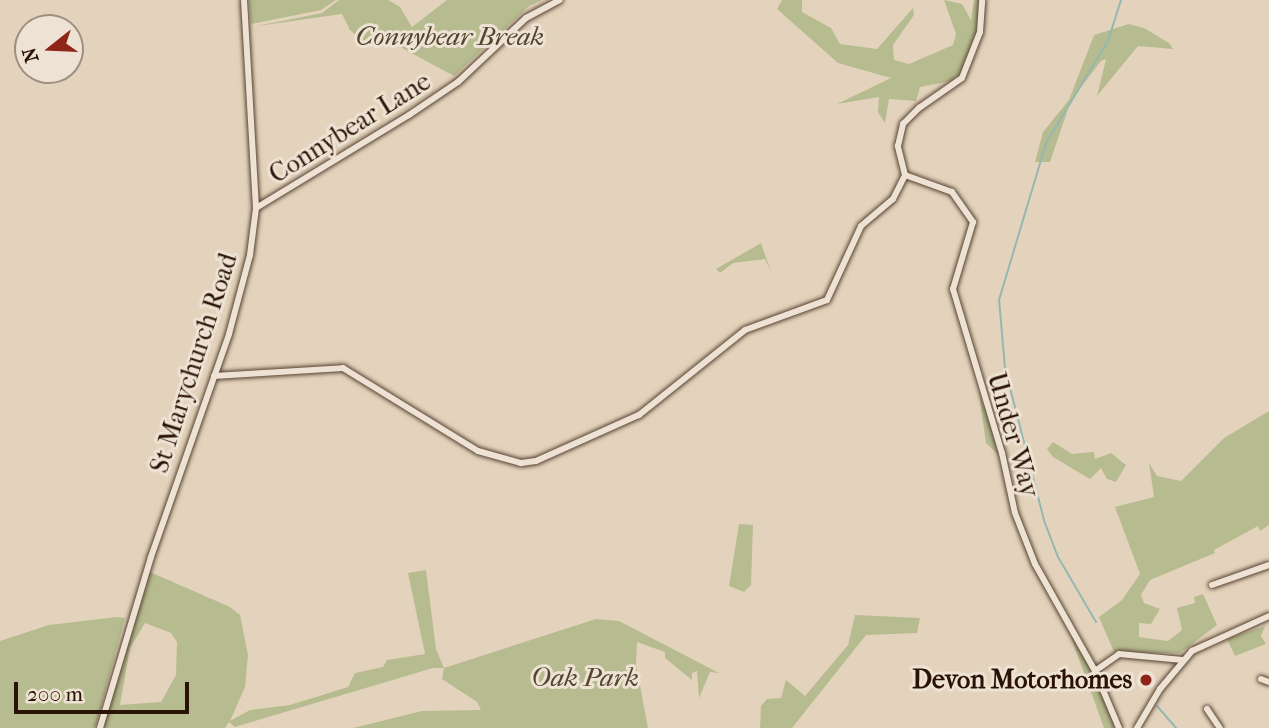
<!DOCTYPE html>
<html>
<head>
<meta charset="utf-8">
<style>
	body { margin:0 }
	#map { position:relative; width:1269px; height:728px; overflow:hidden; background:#e4d3bc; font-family:"IM FELL French Canon",serif }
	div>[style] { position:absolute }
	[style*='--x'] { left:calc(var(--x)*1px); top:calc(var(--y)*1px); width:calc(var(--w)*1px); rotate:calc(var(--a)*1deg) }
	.green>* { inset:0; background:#b6bc8f }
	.stream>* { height:2px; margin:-1px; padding:0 1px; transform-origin:1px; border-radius:1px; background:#95b7b2 }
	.roads { filter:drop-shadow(0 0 2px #584333) drop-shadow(0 0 2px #584333) }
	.minor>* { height:6px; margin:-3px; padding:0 3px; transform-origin:3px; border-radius:3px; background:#ede2d3 }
	.dots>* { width:19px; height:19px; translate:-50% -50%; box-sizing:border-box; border:4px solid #ede2d3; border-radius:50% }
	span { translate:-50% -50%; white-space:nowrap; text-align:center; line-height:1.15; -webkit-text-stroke:6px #ede2d3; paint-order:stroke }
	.park-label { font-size:26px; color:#54462e; font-style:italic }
	.street-label { font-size:26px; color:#2a1305 }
	.poi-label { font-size:26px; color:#2a1305; font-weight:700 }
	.right { translate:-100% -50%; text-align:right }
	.north { position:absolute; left:14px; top:14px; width:70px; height:70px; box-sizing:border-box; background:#ede2d3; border:2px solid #9f8f81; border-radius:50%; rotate:252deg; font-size:19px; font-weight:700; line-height:28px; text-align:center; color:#2a1305 }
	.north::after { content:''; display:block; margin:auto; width:24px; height:32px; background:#8f2418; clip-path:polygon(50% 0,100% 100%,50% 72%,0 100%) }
	.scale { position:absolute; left:14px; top:682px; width:175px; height:32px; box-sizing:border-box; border:4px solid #2a1305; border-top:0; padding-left:9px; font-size:21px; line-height:24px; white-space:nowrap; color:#2a1305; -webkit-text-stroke:5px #ede2d3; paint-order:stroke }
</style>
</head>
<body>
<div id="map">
	<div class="green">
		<i style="clip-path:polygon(249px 0,336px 0,321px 10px,251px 24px)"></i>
		<i style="clip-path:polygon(339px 0,388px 0,400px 7px,412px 27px,447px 0,542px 0,529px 6px,454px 76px,389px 41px,365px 43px,350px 30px,342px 14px,251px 27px,322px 13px)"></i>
		<i style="clip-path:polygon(782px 0,802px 0,802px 12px,831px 28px,840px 44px,877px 49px,913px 8px,914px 15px,893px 45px,894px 60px,909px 64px,953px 45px,956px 34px,944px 0,962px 4px,971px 20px,974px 0,979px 0,977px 32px,961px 72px,951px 81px,920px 87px,916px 101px,889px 99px,885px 123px,878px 112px,879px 97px,837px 104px,891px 78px,838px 63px,777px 9px)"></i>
		<i style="clip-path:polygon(1129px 24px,1144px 28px,1169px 43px,1173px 49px,1138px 46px,1097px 96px,1106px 59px,1101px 61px,1071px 100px,1050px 162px,1035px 162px,1043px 132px,1069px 100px,1094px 35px)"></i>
		<i style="clip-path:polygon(761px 243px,771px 272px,765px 259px,733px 263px,720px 273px,716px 269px)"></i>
		<i style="clip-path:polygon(979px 393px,996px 440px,1000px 456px,986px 443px)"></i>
		<i style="clip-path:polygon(1269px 411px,1269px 525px,1260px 531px,1258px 526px,1214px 550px,1215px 553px,1150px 580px,1141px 595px,1144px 603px,1160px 609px,1151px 624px,1139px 623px,1139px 637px,1168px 641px,1182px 630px,1177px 608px,1195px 603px,1194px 597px,1203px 594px,1217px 625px,1180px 653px,1114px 652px,1099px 617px,1122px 600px,1140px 574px,1115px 507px,1154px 497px,1149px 463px,1157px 476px,1181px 481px,1224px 438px)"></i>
		<i style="clip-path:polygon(1053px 442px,1072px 454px,1094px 452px,1095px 459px,1111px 453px,1126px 465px,1116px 482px,1107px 479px,1101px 468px,1090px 479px,1053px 457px,1047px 449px)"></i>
		<i style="clip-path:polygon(739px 524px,753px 525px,751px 585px,744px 592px,729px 586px)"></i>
		<i style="clip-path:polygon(evenodd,426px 570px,436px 649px,444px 668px,596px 619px,619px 621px,719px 673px,710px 672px,699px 698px,697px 671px,692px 673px,692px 680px,665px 658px,665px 652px,637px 642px,636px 664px,648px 728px,353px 728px,422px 711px,481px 710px,477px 702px,442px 679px,444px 668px,433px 668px,235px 727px,229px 722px,225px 728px,102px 728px,150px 572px,230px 607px,240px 615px,248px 655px,245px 687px,230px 721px,250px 710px,290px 705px,348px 687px,355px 673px,383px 667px,387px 660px,425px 654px,408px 573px,426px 570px,145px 623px,171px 633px,177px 642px,176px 675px,161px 702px,120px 705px,130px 648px,145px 623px)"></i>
		<i style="clip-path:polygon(855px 615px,920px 618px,917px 633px,866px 635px,792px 728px,760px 728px,761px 706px,767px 699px,781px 698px,786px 680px,805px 696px,848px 645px)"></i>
		<i style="clip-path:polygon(117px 617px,125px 618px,95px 728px,0 728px,0 641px,49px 625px)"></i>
		<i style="clip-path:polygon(1265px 626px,1261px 636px,1266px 644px,1235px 656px,1227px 639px)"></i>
		<i style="clip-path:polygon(1071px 637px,1078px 640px,1119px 728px,1104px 728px)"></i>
	</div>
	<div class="stream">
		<i style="--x:1096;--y:622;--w:75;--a:-120.3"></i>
		<i style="--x:1058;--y:557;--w:40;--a:-111"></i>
		<i style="--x:1044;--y:520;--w:157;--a:-104.4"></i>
		<i style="--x:1005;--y:368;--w:68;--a:-95"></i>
		<i style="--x:999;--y:300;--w:164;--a:-73.3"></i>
		<i style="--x:1046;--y:143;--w:119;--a:-58.7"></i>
		<i style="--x:1108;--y:41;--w:43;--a:-72.4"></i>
		<i style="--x:1157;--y:706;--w:29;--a:49"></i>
	</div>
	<div class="roads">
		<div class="minor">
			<i style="--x:905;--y:175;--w:50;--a:19.9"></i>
			<i style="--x:952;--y:192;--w:37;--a:55"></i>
			<i style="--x:973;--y:222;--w:70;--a:106.6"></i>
			<i style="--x:953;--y:289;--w:171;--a:73.4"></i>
			<i style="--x:1002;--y:453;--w:61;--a:77.8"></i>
			<i style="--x:1015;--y:513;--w:55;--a:68.6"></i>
			<i style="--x:1035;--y:564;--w:123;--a:60.7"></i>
			<i style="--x:1095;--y:671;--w:62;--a:67.2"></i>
			<i style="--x:905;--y:175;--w:30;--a:-104"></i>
			<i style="--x:898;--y:146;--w:23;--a:-77"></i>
			<i style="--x:903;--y:124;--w:23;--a:-45"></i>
			<i style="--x:919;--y:108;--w:52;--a:-34.9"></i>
			<i style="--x:962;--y:78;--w:49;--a:-68.6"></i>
			<i style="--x:980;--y:32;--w:32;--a:-86"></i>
			<i style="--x:256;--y:208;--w:179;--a:-31.3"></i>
			<i style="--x:409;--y:115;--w:59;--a:-34"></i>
			<i style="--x:458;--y:82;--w:93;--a:-43.3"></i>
			<i style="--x:526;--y:18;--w:38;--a:-28"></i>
			<i style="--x:214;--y:376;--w:129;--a:-3.5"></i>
			<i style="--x:343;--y:368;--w:158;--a:31.6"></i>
			<i style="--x:478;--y:451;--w:45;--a:15.6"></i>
			<i style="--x:521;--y:463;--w:15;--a:-8"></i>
			<i style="--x:536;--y:461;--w:113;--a:-24.1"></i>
			<i style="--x:639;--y:415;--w:136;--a:-38.7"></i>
			<i style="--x:745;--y:330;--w:87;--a:-20.1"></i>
			<i style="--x:827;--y:300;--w:81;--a:-65.3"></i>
			<i style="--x:861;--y:226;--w:42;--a:-40.2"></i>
			<i style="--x:893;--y:199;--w:27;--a:-63"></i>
			<i style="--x:1212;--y:585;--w:60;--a:-19.3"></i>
			<i style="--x:1095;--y:671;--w:29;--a:-35"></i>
			<i style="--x:1119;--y:654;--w:64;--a:5.4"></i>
			<i style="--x:1261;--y:679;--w:9;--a:21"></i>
			<i style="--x:1207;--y:709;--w:23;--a:56"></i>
			<i style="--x:100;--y:728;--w:178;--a:-73.4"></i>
			<i style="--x:151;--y:557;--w:236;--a:-70.7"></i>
			<i style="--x:229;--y:334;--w:82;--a:-75.1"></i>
			<i style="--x:250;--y:255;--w:47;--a:-82.7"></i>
			<i style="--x:256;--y:208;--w:208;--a:-93.3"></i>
			<i style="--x:1137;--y:728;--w:45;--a:-59.5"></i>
			<i style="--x:1160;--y:689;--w:50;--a:-49.9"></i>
			<i style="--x:1192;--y:651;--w:85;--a:-24.4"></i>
		</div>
	</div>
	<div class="dots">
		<i style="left:1146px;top:680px;background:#8f2418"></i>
	</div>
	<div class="park-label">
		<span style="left:450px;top:37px">Connybear Break</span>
		<span style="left:585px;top:678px">Oak Park</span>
	</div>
	<div class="street-label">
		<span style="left:350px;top:128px;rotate:-32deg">Connybear Lane</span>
		<span style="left:194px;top:363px;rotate:-72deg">St Marychurch Road</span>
		<span style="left:1013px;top:435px;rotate:74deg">Under Way</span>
	</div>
	<div class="poi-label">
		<span class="right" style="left:1132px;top:680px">Devon Motorhomes</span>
	</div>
	<div class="north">N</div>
	<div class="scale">200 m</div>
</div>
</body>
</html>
